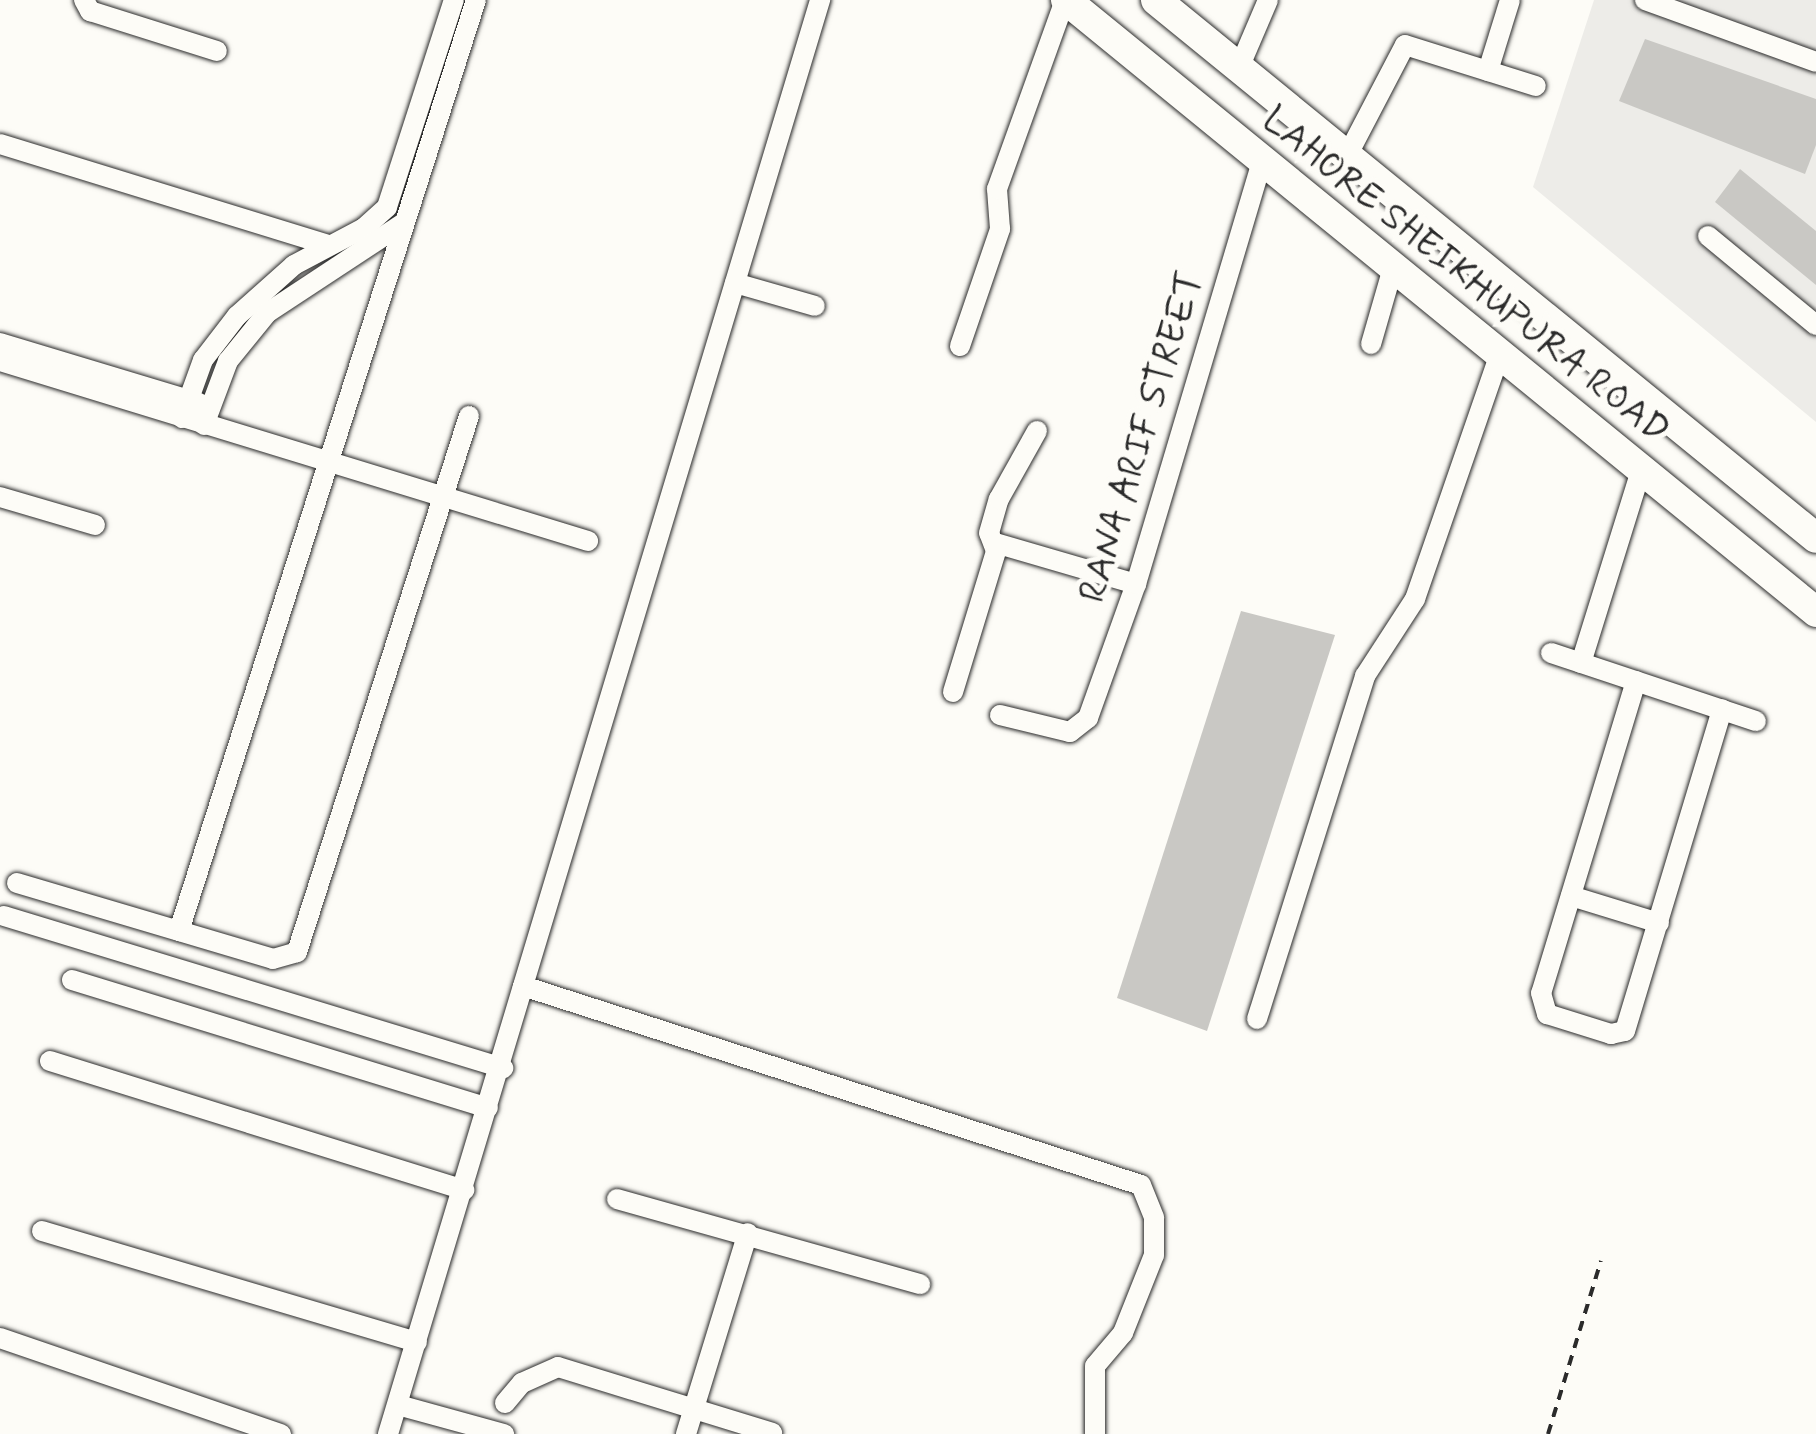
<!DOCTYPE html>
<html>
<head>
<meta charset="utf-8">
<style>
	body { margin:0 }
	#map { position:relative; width:1816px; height:1434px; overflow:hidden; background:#fdfcf7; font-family:Mynerve,sans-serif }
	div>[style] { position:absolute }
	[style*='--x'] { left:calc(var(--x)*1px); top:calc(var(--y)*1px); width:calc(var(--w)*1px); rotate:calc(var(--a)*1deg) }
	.built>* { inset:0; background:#edece8 }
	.building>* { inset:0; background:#c9c8c4 }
	.path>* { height:4px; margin-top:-2px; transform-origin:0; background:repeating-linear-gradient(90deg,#2b2b2b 0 10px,transparent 0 18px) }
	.roads { filter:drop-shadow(0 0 2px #2b2b2b) drop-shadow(0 0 2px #2b2b2b) }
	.minor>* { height:20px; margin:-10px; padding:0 10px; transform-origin:10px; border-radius:10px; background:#fdfcf7 }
	.highway>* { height:30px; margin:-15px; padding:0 15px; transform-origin:15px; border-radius:15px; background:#fdfcf7 }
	span { translate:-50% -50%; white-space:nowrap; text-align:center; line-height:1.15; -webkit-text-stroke:10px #fdfcf7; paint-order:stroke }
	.street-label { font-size:38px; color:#2b2b2b }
</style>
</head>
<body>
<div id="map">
	<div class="built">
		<i style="clip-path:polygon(1594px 0,1816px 0,1816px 422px,1533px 187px)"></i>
	</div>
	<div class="building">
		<i style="clip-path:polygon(1645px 39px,1816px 99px,1816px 145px,1805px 174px,1619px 101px)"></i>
		<i style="clip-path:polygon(1740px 169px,1816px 231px,1816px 285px,1715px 202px)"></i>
		<i style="clip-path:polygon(1241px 611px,1335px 635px,1207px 1031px,1117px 998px)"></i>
	</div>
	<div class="path">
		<i style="--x:1548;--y:1434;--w:181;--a:-73"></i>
	</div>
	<div class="roads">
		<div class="minor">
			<i style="--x:84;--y:0;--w:13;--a:61"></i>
			<i style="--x:90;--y:11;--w:133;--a:17.5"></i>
			<i style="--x:1645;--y:0;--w:182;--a:19.9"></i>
			<i style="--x:1239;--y:68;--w:74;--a:-66.9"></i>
			<i style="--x:1488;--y:71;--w:74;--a:-72.8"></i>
			<i style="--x:0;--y:144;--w:344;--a:17.1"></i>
			<i style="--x:1347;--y:156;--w:125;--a:-62.4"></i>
			<i style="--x:1405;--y:45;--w:137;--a:17.4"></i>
			<i style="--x:1708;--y:236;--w:140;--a:39.5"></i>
			<i style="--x:735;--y:283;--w:83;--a:16"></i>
			<i style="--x:0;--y:343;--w:208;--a:16.8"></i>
			<i style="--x:1371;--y:344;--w:79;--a:-73.9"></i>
			<i style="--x:960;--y:346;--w:124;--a:-71.1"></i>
			<i style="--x:1000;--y:229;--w:40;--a:-94.3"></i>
			<i style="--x:997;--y:189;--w:201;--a:-70.2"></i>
			<i style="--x:0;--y:361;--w:615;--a:17.02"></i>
			<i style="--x:182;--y:418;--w:62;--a:-70.1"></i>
			<i style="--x:203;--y:360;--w:56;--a:-52.3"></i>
			<i style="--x:237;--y:316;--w:76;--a:-41.8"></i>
			<i style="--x:294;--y:265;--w:79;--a:-27.9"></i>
			<i style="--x:364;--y:228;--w:31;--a:-42"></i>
			<i style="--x:387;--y:207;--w:218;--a:-72.1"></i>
			<i style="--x:204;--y:425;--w:68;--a:-69.4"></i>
			<i style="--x:228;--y:361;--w:62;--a:-50.9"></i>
			<i style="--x:267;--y:313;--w:162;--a:-33.4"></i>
			<i style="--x:0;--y:497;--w:99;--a:16.4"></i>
			<i style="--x:995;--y:543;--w:147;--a:16.2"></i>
			<i style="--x:1551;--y:653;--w:216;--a:18.4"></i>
			<i style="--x:1581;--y:663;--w:202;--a:-72.7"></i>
			<i style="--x:1636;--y:681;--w:326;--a:106.9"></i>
			<i style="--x:1541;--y:993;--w:22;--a:74"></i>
			<i style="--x:1547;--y:1014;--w:67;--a:17.4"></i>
			<i style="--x:1611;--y:1034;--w:14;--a:-12"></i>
			<i style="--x:1625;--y:1031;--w:336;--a:-73.2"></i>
			<i style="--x:953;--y:692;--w:147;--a:-73"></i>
			<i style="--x:996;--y:551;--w:19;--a:-111"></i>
			<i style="--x:989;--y:533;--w:35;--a:-74"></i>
			<i style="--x:999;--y:499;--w:78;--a:-60.8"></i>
			<i style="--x:1000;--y:715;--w:72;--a:13.7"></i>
			<i style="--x:1070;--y:732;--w:23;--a:-38"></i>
			<i style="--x:1088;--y:718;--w:142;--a:-70.3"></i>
			<i style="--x:1136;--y:584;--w:440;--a:-73.4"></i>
			<i style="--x:17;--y:883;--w:267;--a:16.5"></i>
			<i style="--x:273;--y:959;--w:25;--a:-16"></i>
			<i style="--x:297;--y:952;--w:563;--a:-72.21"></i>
			<i style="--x:1571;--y:896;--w:92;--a:17.1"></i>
			<i style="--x:4;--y:916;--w:522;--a:16.94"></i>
			<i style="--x:179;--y:931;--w:977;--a:-72.31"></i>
			<i style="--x:72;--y:980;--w:435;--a:17.1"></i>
			<i style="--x:523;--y:986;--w:649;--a:17.85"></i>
			<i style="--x:1141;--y:1185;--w:35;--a:68"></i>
			<i style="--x:1154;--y:1218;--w:37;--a:90"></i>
			<i style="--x:1154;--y:1255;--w:84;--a:111.7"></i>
			<i style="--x:1123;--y:1333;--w:43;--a:130.3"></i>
			<i style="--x:1095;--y:1366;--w:68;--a:90"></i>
			<i style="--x:1257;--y:1019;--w:360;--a:-72.5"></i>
			<i style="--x:1365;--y:676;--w:92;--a:-57"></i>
			<i style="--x:1415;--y:599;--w:260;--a:-70.9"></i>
			<i style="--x:50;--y:1061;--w:434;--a:17.3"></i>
			<i style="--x:617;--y:1199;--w:315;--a:15.7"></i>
			<i style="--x:42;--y:1231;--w:391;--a:16.5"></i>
			<i style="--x:0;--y:1338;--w:297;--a:18.9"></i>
			<i style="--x:505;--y:1403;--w:26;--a:-50"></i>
			<i style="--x:522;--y:1383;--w:39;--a:-24"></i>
			<i style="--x:558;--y:1367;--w:224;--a:17.1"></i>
			<i style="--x:398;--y:1405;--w:110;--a:15.3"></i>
			<i style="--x:388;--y:1434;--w:1498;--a:-73.23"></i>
			<i style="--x:686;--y:1434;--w:210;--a:-72.9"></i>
		</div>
		<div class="highway">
			<i style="--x:1066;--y:0;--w:968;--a:39.21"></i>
			<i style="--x:1156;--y:0;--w:851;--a:39.19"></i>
		</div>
	</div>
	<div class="street-label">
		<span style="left:1465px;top:276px;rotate:39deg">LAHORE SHEIKHUPURA ROAD</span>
		<span style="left:1142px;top:437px;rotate:-73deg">RANA ARIF STREET</span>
	</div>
</div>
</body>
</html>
